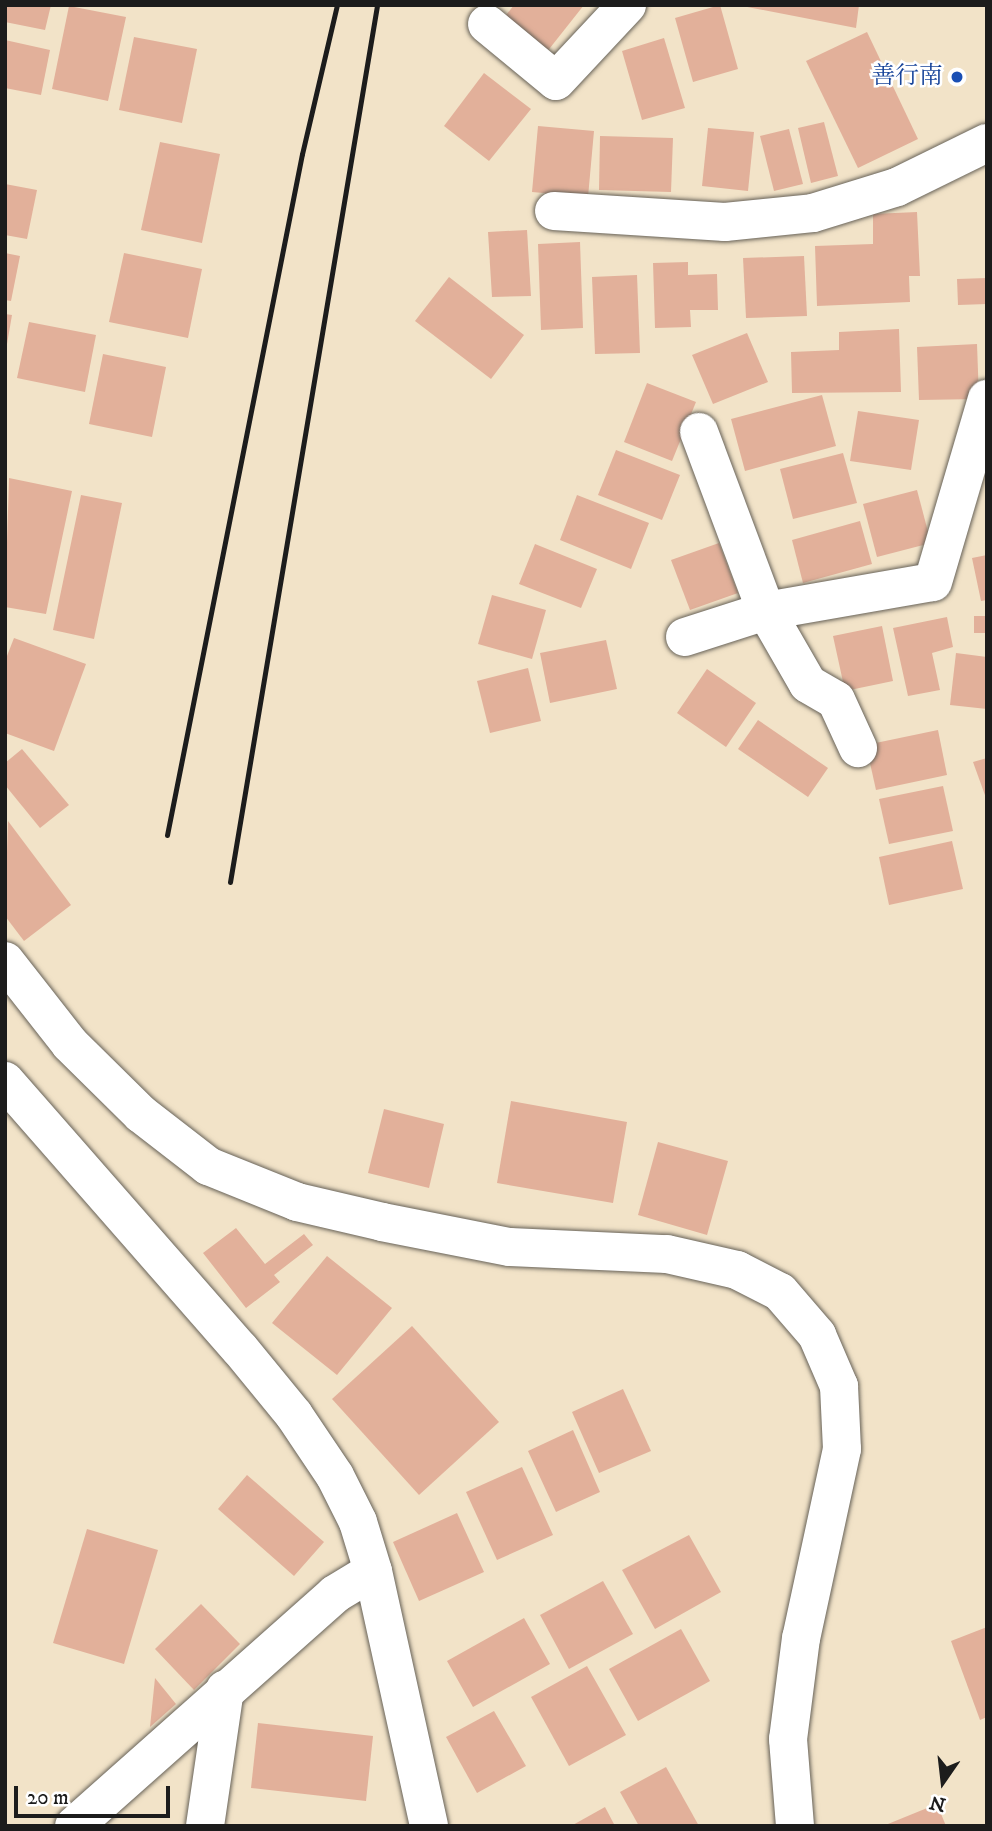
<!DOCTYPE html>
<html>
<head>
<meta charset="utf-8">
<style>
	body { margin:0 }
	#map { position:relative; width:992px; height:1831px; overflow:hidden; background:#f2e3c8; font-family:"IM FELL DW Pica","Noto Serif JP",serif }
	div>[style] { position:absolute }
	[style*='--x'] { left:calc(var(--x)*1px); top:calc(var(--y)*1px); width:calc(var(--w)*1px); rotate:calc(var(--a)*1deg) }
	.building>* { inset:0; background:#e2b09a }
	.roads { filter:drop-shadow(0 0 2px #676258) drop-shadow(0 0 2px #676258) }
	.minor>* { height:38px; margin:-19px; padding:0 19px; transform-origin:19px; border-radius:19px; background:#fff }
	.rail>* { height:5px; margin:-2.5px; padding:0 2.5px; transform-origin:2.5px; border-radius:2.5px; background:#1c1c1c }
	.dots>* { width:19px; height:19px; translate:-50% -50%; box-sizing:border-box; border:4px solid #fff; border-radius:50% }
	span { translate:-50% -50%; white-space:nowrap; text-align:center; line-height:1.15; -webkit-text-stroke:5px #fff; paint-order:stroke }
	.transit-label { font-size:24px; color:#164399 }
	.right { translate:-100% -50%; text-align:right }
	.frame { position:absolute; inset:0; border:7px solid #1c1c1c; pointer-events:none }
	.north { position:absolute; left:908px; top:1747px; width:70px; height:70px; -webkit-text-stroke:5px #fff; paint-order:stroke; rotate:194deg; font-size:19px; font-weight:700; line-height:28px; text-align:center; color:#1c1c1c }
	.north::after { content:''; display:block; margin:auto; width:24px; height:32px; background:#1c1c1c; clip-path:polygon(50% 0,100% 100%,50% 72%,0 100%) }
	.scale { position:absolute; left:14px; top:1786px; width:156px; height:32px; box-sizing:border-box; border:4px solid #1c1c1c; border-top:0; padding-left:9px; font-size:21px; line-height:24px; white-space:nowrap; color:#1c1c1c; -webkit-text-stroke:5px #fff; paint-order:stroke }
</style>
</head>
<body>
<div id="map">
	<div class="building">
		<i style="clip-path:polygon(5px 5px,51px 5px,45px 30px,5px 22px)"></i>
		<i style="clip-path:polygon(514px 5px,584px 5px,546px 53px,503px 19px)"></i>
		<i style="clip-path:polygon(720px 5px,738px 69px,693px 82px,675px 18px)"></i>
		<i style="clip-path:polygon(737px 5px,859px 5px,856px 28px)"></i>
		<i style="clip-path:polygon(69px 6px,126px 17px,108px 101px,52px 89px)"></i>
		<i style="clip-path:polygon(867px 32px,918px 139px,858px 168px,806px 61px)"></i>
		<i style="clip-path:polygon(134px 37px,197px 49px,182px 123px,119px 110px)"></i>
		<i style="clip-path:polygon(664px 38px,685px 108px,642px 120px,622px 51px)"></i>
		<i style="clip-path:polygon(5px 40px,50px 50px,41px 95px,5px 88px)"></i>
		<i style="clip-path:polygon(484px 73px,531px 109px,489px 161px,444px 126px)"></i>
		<i style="clip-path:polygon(824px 122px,838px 176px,811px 183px,798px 128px)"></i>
		<i style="clip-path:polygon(538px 126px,594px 131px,588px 197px,532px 192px)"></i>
		<i style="clip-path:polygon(708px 128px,754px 132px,748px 191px,702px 186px)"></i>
		<i style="clip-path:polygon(789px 129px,803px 184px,774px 191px,760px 136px)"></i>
		<i style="clip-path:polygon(600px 136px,673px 138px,671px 192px,599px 190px)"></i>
		<i style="clip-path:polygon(160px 142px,220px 154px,202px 243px,141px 230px)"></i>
		<i style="clip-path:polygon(5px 184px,37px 190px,27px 239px,5px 235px)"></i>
		<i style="clip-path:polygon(917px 212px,920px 276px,909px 276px,910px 302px,817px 306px,815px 246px,873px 244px,873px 214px)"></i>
		<i style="clip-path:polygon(527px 230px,531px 296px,492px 297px,488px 232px)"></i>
		<i style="clip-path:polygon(580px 242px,583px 328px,541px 330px,538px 244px)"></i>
		<i style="clip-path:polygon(5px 253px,20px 256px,11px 301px,5px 300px)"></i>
		<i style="clip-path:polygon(124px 253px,202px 269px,188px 338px,109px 322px)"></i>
		<i style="clip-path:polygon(804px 256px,807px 316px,746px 318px,743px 258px)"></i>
		<i style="clip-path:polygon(688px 262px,688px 275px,717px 274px,718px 310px,690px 310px,691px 327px,655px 328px,653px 263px)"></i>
		<i style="clip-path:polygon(637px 275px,640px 353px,595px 354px,592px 277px)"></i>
		<i style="clip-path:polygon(449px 277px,524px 335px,491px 379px,415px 321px)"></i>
		<i style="clip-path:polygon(987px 278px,987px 304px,958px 305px,957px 279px)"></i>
		<i style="clip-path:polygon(5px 314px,12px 315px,7px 344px,5px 343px)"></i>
		<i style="clip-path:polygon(29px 322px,96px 335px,85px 392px,17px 378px)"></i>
		<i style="clip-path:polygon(899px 329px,901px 392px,792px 393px,791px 352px,839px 350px,839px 332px)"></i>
		<i style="clip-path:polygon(747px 333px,768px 382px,713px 404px,692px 355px)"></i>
		<i style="clip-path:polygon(977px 344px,979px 399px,919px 400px,917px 347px)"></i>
		<i style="clip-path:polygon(103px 354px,166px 367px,152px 437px,89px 424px)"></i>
		<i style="clip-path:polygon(647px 383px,696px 402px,672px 461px,624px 442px)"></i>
		<i style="clip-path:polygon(822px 395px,836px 446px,745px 471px,731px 419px)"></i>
		<i style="clip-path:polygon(858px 411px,919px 420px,911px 470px,850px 461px)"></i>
		<i style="clip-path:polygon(616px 450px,680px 475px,662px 520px,598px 495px)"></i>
		<i style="clip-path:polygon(843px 453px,857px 503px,793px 519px,780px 469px)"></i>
		<i style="clip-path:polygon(9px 478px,72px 491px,46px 614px,5px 607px)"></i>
		<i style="clip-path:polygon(917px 490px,931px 543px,877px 557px,863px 504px)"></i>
		<i style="clip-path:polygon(81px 495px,122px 503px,94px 639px,53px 630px)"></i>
		<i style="clip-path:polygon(577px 495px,649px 523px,631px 569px,560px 540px)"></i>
		<i style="clip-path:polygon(860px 521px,872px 564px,803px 583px,792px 540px)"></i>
		<i style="clip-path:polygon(719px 543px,738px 593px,690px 610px,671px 560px)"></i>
		<i style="clip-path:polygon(535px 544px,597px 569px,581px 608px,519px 584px)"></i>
		<i style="clip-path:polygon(987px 555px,987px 600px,981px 601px,972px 558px)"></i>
		<i style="clip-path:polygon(492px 595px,546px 610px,532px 659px,478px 644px)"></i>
		<i style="clip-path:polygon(974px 616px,987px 616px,987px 633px,974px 633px)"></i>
		<i style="clip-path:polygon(947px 617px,953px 647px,932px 653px,940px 690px,908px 696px,893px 628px)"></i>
		<i style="clip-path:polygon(882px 626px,893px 681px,845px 691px,833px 636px)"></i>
		<i style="clip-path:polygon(14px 638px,86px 664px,54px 751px,5px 733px,5px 661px)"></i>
		<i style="clip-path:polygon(606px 640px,617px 689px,550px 703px,540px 653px)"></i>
		<i style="clip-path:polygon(956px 653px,987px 657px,987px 709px,950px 705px)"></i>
		<i style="clip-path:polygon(528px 668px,541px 721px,490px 733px,477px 681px)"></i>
		<i style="clip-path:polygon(707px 669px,756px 703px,726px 747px,677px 713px)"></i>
		<i style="clip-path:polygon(758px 720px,828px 768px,808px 797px,738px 749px)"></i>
		<i style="clip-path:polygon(938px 730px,947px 775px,876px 790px,866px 745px)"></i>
		<i style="clip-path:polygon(22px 749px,69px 805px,40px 828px,5px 785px,5px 763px)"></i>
		<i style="clip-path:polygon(987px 758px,987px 798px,986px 798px,973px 762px)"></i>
		<i style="clip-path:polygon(943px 786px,953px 831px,889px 844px,879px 799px)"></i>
		<i style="clip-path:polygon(8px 821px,71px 905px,24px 941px,5px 916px)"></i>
		<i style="clip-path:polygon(952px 841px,963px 889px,889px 905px,879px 857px)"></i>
		<i style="clip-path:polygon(511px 1101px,627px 1122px,613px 1203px,497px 1183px)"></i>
		<i style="clip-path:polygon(384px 1109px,444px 1124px,429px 1188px,368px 1173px)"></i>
		<i style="clip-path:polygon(658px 1142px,728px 1161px,707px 1235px,638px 1215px)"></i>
		<i style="clip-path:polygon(236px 1228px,265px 1264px,304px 1234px,313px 1245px,274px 1275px,280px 1282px,246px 1308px,203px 1253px)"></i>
		<i style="clip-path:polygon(327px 1256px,392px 1308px,337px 1375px,272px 1323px)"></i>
		<i style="clip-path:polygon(412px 1326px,499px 1422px,419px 1495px,332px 1399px)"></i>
		<i style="clip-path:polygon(623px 1389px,651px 1451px,599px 1473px,572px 1412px)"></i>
		<i style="clip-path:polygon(573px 1430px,600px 1492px,556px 1512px,528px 1451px)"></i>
		<i style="clip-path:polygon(522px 1467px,553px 1535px,497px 1560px,466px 1492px)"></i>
		<i style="clip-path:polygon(247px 1475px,324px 1542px,294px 1576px,218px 1509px)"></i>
		<i style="clip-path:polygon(457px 1513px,484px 1572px,419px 1601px,393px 1542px)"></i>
		<i style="clip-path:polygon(87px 1529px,158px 1550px,124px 1664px,53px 1643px)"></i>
		<i style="clip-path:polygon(689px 1535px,721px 1592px,655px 1629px,622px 1570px)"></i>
		<i style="clip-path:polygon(603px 1581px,633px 1634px,569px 1669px,540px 1615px)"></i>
		<i style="clip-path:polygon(201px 1604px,240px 1644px,194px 1690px,155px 1649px)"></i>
		<i style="clip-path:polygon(524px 1618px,550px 1664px,473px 1707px,447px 1661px)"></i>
		<i style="clip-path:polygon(987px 1627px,987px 1717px,980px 1720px,951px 1641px)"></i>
		<i style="clip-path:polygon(681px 1629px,710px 1681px,638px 1721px,609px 1669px)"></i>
		<i style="clip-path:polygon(587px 1666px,626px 1735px,569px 1766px,531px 1697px)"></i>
		<i style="clip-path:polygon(155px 1678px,176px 1704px,150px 1727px)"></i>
		<i style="clip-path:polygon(494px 1711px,526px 1766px,477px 1793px,446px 1737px)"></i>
		<i style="clip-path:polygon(258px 1723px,373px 1736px,366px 1801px,251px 1788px)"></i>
		<i style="clip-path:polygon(666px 1767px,699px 1826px,639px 1826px,620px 1792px)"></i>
		<i style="clip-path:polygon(937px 1804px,946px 1826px,883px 1826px)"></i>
		<i style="clip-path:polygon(605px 1807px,615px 1826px,571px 1826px)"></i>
	</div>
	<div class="roads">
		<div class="minor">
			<i style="--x:487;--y:24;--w:89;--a:39.6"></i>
			<i style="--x:556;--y:81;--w:104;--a:-46.9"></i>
			<i style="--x:554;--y:211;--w:171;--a:3.7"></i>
			<i style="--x:725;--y:222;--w:88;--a:-5.8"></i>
			<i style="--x:813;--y:213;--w:88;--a:-17.2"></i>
			<i style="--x:897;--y:187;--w:100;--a:-26.1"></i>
			<i style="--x:699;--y:432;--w:191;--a:69.5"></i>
			<i style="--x:766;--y:611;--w:84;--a:60.1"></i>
			<i style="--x:808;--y:684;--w:32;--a:30"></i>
			<i style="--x:836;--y:700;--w:53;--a:65.4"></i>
			<i style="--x:685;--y:637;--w:85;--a:-17.8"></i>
			<i style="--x:766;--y:611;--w:169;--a:-9.9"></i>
			<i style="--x:933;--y:582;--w:191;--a:-73.6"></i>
			<i style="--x:5;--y:961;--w:105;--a:51.9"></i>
			<i style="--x:70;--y:1044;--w:100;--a:44.6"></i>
			<i style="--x:141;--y:1114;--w:85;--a:37.8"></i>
			<i style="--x:208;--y:1166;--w:96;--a:22"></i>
			<i style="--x:297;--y:1202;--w:87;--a:13.2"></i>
			<i style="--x:382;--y:1222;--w:130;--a:11.1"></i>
			<i style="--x:510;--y:1247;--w:157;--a:2.6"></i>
			<i style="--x:667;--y:1254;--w:72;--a:12.9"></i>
			<i style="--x:737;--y:1270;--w:48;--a:27.1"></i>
			<i style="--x:780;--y:1292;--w:57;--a:49.3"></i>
			<i style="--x:817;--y:1335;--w:56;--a:66.7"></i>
			<i style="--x:839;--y:1386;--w:63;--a:87.3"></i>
			<i style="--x:842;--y:1449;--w:193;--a:102.2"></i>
			<i style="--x:801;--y:1638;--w:102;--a:97.3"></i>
			<i style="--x:788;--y:1739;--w:87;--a:85.4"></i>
			<i style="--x:5;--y:1081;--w:356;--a:48.8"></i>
			<i style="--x:240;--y:1349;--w:85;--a:50.7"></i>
			<i style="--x:294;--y:1415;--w:73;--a:56.1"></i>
			<i style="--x:335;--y:1476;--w:51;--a:63.4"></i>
			<i style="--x:358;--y:1522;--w:51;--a:73"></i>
			<i style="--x:373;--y:1571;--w:261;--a:77.6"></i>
			<i style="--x:74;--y:1826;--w:349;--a:-41.6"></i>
			<i style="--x:335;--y:1594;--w:44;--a:-31.2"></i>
			<i style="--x:205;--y:1826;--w:138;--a:-81.7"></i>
		</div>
	</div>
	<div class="rail">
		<i style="--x:167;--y:835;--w:694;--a:-78.79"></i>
		<i style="--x:302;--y:154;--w:153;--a:-76.8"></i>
		<i style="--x:230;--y:882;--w:889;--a:-80.48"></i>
	</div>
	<div class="dots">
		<i style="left:957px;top:77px;background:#1a4fb4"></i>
	</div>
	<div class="transit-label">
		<span class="right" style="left:943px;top:77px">善行南</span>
	</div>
	<div class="frame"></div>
	<div class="north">N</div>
	<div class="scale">20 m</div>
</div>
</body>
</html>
